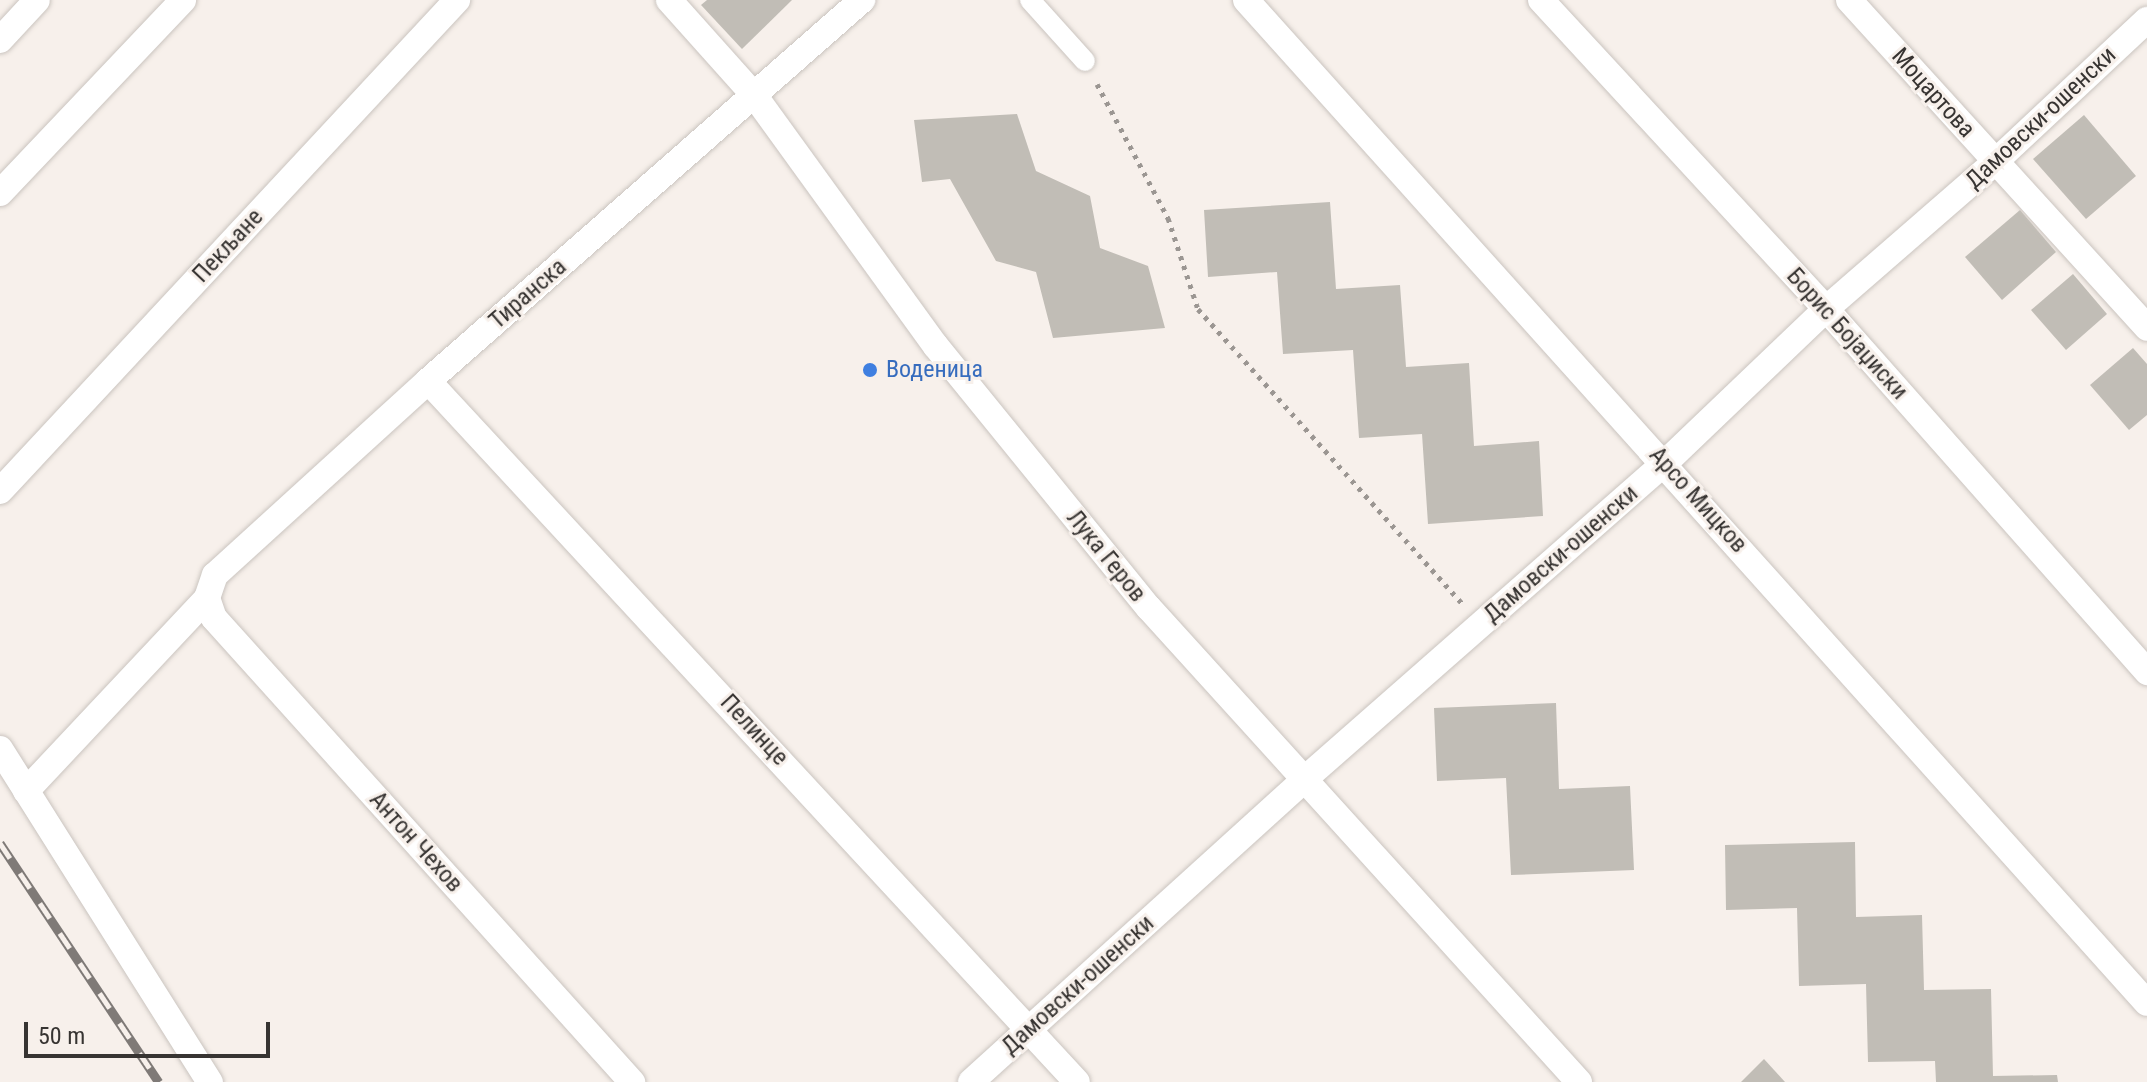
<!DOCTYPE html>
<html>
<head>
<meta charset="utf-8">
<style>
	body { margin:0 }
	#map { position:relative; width:2147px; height:1082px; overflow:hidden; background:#f7f0eb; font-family:"Roboto Condensed",sans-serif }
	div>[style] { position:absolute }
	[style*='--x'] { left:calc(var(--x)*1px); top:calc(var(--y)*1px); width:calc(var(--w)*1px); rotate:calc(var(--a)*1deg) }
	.building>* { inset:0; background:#c1bdb6 }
	.path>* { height:5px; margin-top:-2.5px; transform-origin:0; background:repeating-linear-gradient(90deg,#9b9692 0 4px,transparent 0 10px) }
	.roads { filter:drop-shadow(0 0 2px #cac4bf) drop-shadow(0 0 2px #cac4bf) }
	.pedestrian>* { height:20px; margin:-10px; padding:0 10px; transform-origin:10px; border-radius:10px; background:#fff }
	.minor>* { height:26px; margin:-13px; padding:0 13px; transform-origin:13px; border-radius:13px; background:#fff }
	.rail>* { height:9px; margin-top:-4.5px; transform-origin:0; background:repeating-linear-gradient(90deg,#f7f0eb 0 18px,#7f7a77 0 36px); box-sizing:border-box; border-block:2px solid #7f7a77 }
	.dots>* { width:22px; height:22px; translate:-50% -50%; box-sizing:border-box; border:4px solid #f7f0eb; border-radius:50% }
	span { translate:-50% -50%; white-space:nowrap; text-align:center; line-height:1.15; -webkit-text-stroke:6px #f7f0eb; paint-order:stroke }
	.street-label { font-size:24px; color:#373432 }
	.shop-label { font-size:24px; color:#366cbe }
	.left { translate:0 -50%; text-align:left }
	.scale { position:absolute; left:24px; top:1022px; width:246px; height:36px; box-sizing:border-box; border:4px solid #373432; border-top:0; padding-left:10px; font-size:24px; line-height:28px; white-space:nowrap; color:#373432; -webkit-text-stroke:6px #f7f0eb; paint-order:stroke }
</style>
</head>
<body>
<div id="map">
	<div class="building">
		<i style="clip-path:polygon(707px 0,792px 0,742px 49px,701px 5px)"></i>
		<i style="clip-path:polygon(1017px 114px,1036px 171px,1090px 196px,1100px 248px,1148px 266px,1165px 328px,1053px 338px,1036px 272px,996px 261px,950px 179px,922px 182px,914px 120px)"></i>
		<i style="clip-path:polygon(2084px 115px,2136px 176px,2086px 219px,2033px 159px)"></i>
		<i style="clip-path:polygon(1330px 202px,1336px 289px,1400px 285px,1406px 367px,1469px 363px,1474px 446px,1539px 441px,1543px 516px,1428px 524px,1422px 434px,1359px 438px,1353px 350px,1283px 354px,1277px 272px,1208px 277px,1204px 210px)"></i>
		<i style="clip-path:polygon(2020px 210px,2056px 252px,2002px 300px,1965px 257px)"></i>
		<i style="clip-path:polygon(2073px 274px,2107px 314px,2066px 350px,2031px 310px)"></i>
		<i style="clip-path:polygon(2133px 348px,2147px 364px,2147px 415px,2129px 430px,2090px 385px)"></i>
		<i style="clip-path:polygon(1556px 703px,1559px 789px,1630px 786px,1634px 870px,1511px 875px,1506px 778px,1437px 781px,1434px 708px)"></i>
		<i style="clip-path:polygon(1855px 842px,1856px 917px,1922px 915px,1924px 990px,1991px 989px,1993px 1076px,2057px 1075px,2058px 1082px,1936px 1082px,1935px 1061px,1868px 1062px,1866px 984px,1799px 986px,1797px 908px,1726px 910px,1725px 845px)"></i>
		<i style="clip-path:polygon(1764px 1059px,1785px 1082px,1741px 1082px)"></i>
	</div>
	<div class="path">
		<i style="--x:1097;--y:84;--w:152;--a:62.1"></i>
		<i style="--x:1168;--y:218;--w:96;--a:71.8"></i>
		<i style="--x:1198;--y:309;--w:398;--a:48.1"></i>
	</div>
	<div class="roads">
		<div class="pedestrian">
			<i style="--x:1030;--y:0;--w:82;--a:48"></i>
		</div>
		<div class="minor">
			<i style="--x:669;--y:0;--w:127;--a:48.2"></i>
			<i style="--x:754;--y:95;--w:309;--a:54.1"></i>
			<i style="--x:935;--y:345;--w:339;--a:50.9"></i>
			<i style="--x:1149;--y:608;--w:640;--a:47.79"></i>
			<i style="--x:1246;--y:0;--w:1348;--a:48.07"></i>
			<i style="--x:1541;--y:0;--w:420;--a:47.3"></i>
			<i style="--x:1826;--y:309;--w:485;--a:48.5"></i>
			<i style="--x:1849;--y:0;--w:443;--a:47.7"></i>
			<i style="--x:0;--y:40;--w:54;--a:-47.2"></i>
			<i style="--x:0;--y:193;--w:266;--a:-46.5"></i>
			<i style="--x:428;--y:381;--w:955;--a:47.21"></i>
			<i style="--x:0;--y:491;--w:671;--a:-47.05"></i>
			<i style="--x:207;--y:598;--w:21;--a:71"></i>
			<i style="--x:214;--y:618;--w:625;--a:47.99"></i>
			<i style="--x:0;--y:749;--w:394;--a:57.8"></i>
			<i style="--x:26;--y:791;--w:265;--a:-46.8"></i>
			<i style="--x:207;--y:598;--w:24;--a:-71"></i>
			<i style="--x:215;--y:575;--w:288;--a:-42.3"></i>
			<i style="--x:428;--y:381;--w:578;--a:-41.28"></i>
			<i style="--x:971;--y:1082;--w:452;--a:-42.2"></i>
			<i style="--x:1306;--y:778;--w:478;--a:-41.3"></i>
			<i style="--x:1665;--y:463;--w:223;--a:-43.7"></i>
			<i style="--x:1826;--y:309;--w:224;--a:-41"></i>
			<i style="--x:1995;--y:162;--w:208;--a:-43.1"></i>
		</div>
	</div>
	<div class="rail">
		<i style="--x:0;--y:843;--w:287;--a:56.4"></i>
	</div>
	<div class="dots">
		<i style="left:870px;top:370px;background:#3f7fe0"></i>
	</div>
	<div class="street-label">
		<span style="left:1933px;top:93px;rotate:48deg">Моцартова</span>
		<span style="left:2041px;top:118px;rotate:-43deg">Дамовски-ошенски</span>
		<span style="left:228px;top:246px;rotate:-47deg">Пекљане</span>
		<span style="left:528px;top:294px;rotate:-41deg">Тиранска</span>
		<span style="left:1847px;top:334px;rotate:48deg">Борис Бојаџиски</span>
		<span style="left:1698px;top:500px;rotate:48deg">Арсо Мицков</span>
		<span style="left:1561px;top:554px;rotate:-41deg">Дамовски-ошенски</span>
		<span style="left:1106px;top:556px;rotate:51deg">Лука Геров</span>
		<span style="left:754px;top:730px;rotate:47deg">Пелинце</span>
		<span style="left:416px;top:842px;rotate:48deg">Антон Чехов</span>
		<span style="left:1078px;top:985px;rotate:-42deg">Дамовски-ошенски</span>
	</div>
	<div class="shop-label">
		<span class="left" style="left:886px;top:370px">Воденица</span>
	</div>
	<div class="scale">50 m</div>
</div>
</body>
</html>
